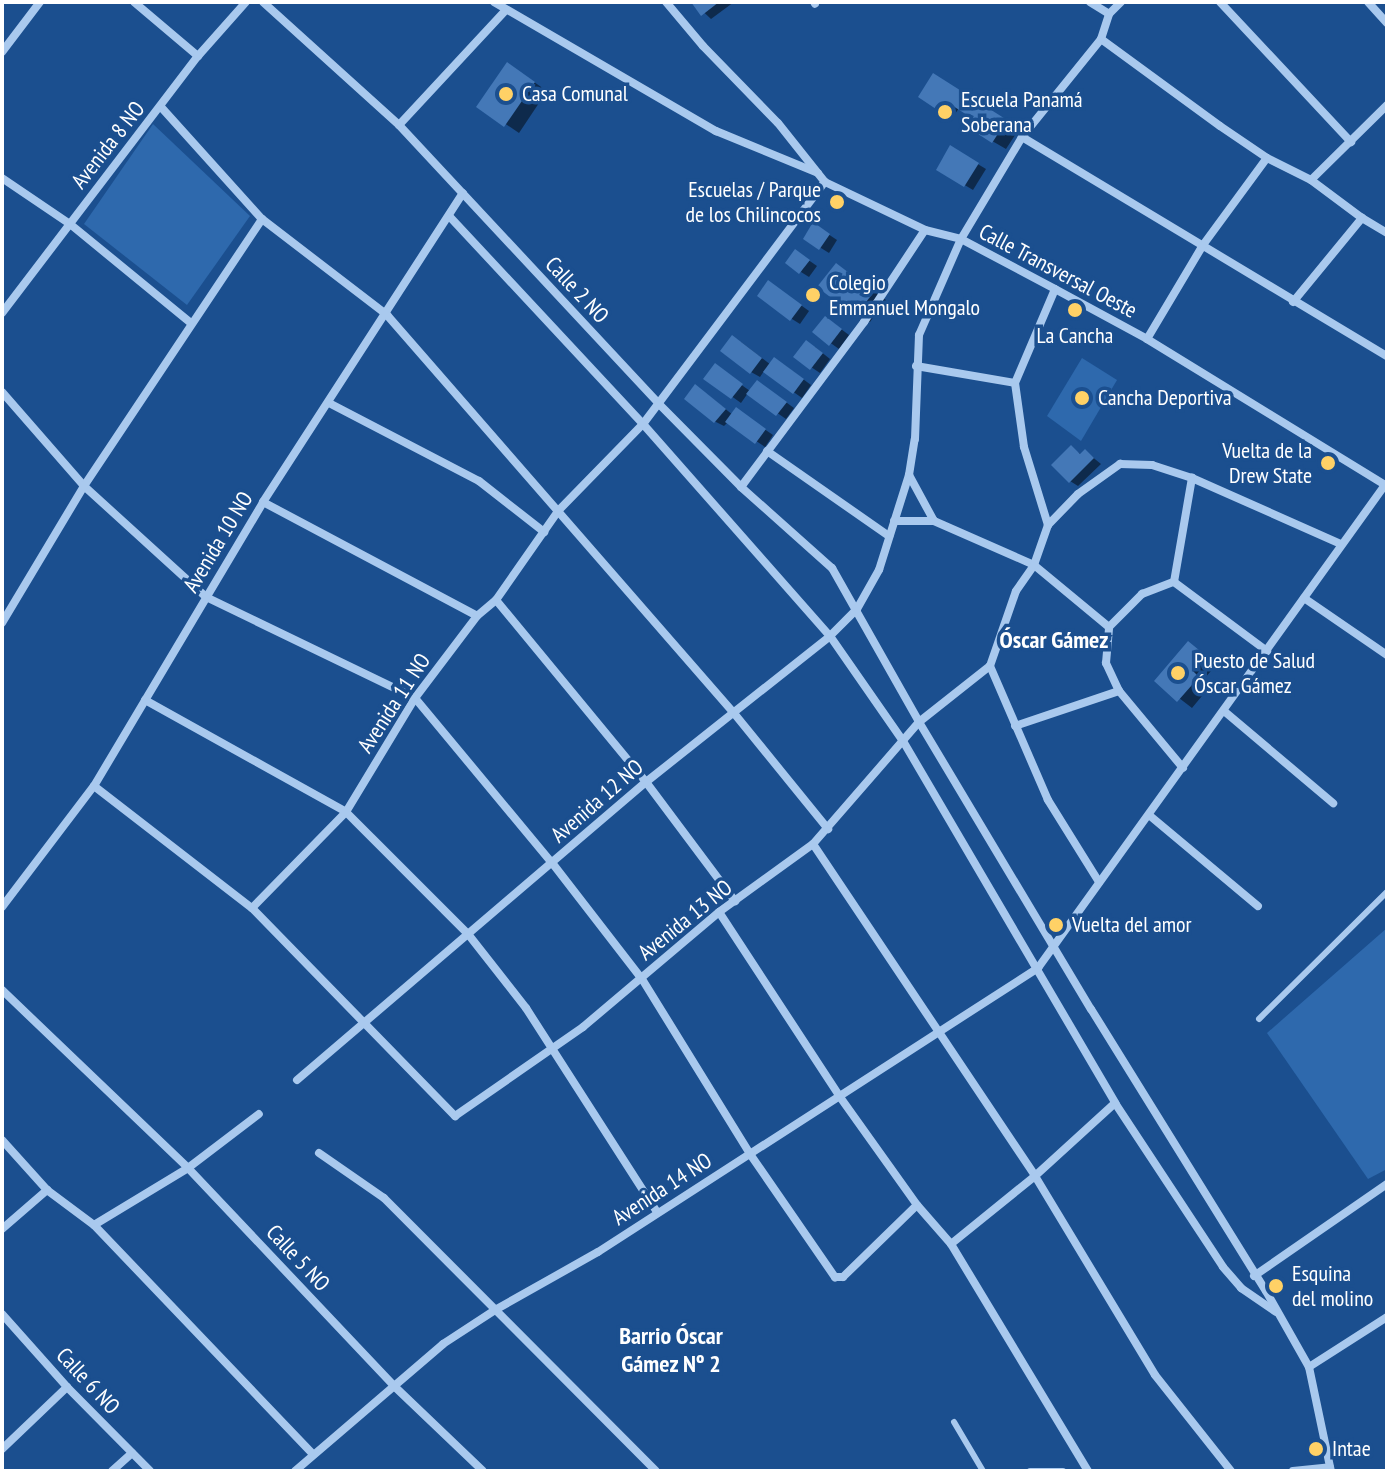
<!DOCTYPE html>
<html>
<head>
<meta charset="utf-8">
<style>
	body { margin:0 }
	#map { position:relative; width:1389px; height:1473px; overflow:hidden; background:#1b4f8f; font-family:"PT Sans Narrow",sans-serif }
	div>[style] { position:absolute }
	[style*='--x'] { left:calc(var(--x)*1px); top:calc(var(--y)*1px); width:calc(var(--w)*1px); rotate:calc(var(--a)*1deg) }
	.green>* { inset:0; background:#2e69ad }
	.shadow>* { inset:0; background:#0007 }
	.building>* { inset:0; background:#4478b7 }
	.service>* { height:6px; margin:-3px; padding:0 3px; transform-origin:3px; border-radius:3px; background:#a9c9ee }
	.minor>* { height:8px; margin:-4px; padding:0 4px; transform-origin:4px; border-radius:4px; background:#a9c9ee }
	.dots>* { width:22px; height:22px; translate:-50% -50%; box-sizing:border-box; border:4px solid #1b4f8f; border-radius:50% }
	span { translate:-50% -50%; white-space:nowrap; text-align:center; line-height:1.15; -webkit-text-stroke:7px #1b4f8f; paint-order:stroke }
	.poi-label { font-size:22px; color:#fff }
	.left { translate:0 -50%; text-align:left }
	.right { translate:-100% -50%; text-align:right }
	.street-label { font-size:22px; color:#fff }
	.neighbourhood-label { font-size:24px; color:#fff; font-weight:700 }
	.frame { position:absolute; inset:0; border:4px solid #fff; pointer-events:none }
</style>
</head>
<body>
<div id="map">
	<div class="green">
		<i style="clip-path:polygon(153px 124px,250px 216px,187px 305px,84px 224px)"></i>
		<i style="clip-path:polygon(1082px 358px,1117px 380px,1081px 441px,1047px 416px)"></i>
		<i style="clip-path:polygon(1387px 928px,1387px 1169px,1368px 1179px,1267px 1033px)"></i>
	</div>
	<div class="shadow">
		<i style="clip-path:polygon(693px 2px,734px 2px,711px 19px)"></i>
		<i style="clip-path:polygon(521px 73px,547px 91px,519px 133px,479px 106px)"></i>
		<i style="clip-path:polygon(947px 83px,1019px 129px,1006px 149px,980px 134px,986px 125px,959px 108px,953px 117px,920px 97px)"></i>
		<i style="clip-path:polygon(951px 148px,986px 169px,973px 190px,938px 169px)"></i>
		<i style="clip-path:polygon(822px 230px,837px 240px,829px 253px,805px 238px)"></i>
		<i style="clip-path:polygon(804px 257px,817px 266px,809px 277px,801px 272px)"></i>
		<i style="clip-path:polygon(837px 265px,886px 300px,870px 322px,820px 287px)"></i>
		<i style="clip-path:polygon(777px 288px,809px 311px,800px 324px,792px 319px)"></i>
		<i style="clip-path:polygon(833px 323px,849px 335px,839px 349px,815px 332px)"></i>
		<i style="clip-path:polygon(741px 342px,771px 365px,783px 364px,811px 385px,802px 398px,764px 371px,760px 377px,751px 372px,723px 351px)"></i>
		<i style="clip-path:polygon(815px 347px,830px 359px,820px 373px,796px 357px)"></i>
		<i style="clip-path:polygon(722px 371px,750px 391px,765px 387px,794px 408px,786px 419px,748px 393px,741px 403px,706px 378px)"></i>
		<i style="clip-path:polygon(704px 392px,733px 415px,744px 415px,773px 435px,765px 447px,728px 422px,724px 426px,716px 422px,686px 398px)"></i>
		<i style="clip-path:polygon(1071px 448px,1082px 455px,1085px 451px,1101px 464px,1078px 486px,1070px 481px)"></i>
		<i style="clip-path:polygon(1188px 643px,1217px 664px,1204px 679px,1211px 685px,1192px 708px,1157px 681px)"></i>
	</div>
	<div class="building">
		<i style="clip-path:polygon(691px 2px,719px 2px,701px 16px)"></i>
		<i style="clip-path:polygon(507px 62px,535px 82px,504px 127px,476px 107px)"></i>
		<i style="clip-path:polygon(933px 73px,1007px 120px,992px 143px,978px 134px,983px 125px,945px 101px,939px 111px,918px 97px)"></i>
		<i style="clip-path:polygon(950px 145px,979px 163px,964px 187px,936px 170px)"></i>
		<i style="clip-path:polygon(813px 222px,830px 234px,819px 250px,803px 239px)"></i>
		<i style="clip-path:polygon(795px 249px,810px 260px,799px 274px,785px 263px)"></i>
		<i style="clip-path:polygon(836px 263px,874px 292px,855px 316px,817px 287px)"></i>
		<i style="clip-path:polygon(768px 280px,802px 305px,790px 321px,757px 296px)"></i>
		<i style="clip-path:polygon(825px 316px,842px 329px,829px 346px,812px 332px)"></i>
		<i style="clip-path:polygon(732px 335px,762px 358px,750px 374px,720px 351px)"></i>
		<i style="clip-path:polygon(806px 340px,823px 353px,810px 370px,793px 357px)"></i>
		<i style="clip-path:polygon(774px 357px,804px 379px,793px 394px,763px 372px)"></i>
		<i style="clip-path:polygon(715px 363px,743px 384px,731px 399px,703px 379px)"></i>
		<i style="clip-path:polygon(757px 380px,787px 402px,776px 416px,746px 394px)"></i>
		<i style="clip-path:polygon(695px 384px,726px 409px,714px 423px,684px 399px)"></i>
		<i style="clip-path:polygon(736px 407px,766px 429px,755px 444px,725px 422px)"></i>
		<i style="clip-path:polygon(1071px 445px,1080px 454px,1085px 449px,1094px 458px,1069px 483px,1051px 465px)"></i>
		<i style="clip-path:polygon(1188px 641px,1205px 655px,1192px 670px,1199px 677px,1177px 702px,1154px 681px)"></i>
	</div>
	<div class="service">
		<i style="--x:1259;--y:1019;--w:180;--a:-44.8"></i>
		<i style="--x:954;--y:1422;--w:57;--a:59.4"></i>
		<i style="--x:1030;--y:1471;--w:33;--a:0"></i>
	</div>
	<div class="minor">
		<i style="--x:134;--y:2;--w:84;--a:40.2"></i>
		<i style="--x:263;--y:2;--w:183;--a:42.1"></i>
		<i style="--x:399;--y:125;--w:381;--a:47"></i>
		<i style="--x:659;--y:404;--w:117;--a:45.3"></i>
		<i style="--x:741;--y:487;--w:122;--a:41.7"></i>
		<i style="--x:832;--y:568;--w:177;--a:60.5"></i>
		<i style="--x:919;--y:722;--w:335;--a:59.1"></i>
		<i style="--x:1091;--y:1009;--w:332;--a:58.2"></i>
		<i style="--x:1266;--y:1291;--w:87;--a:60.5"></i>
		<i style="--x:1309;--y:1367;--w:106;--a:78.1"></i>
		<i style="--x:494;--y:2;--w:257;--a:30.2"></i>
		<i style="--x:716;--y:131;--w:110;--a:22.4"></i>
		<i style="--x:666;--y:2;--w:57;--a:49.9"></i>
		<i style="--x:703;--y:46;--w:107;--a:45.8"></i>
		<i style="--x:778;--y:123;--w:75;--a:51.5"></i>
		<i style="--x:825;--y:182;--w:111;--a:25.6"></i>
		<i style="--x:925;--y:230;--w:37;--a:14"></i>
		<i style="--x:961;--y:239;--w:106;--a:28"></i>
		<i style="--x:1055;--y:289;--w:105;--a:28.5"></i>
		<i style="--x:1147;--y:339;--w:281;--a:31.5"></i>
		<i style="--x:814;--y:2;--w:2;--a:63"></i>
		<i style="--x:1090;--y:2;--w:22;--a:32"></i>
		<i style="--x:1220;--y:2;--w:192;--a:46.9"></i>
		<i style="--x:1368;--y:2;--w:28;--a:48"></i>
		<i style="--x:1101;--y:39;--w:147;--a:36.2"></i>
		<i style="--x:1220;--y:126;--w:57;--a:34.2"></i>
		<i style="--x:1267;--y:158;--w:49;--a:26.6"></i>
		<i style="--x:1311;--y:180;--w:64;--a:36.7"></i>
		<i style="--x:1362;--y:218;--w:29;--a:31"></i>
		<i style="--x:2;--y:52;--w:63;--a:-52.8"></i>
		<i style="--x:161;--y:107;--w:151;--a:48"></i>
		<i style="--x:262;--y:219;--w:158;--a:37.5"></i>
		<i style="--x:387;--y:315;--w:527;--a:48.93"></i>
		<i style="--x:733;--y:712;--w:151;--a:50.9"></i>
		<i style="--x:399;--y:125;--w:157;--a:-47.1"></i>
		<i style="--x:1022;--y:137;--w:426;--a:31"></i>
		<i style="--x:2;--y:178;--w:82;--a:34.1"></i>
		<i style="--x:70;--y:224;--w:156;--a:39.3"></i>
		<i style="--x:1311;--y:180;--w:107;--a:-44.6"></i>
		<i style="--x:450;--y:217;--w:283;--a:47"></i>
		<i style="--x:643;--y:424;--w:283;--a:48.6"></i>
		<i style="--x:830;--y:636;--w:128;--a:55.2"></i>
		<i style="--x:903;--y:741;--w:420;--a:59.6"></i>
		<i style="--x:1115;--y:1103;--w:196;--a:56.6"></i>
		<i style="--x:1223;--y:1267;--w:28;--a:49"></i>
		<i style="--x:1241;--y:1288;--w:42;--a:34.4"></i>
		<i style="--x:1293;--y:302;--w:109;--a:-50.6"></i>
		<i style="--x:2;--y:313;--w:323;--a:-52.7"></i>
		<i style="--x:198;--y:56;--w:72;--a:-48.4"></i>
		<i style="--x:1147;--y:339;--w:109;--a:-59.2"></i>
		<i style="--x:1203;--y:245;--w:108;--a:-53.7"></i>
		<i style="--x:916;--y:366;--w:100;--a:9.7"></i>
		<i style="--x:2;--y:392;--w:125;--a:48.9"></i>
		<i style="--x:84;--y:486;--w:165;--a:42.3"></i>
		<i style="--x:206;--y:597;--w:232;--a:25.8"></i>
		<i style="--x:415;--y:698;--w:216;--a:50.3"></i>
		<i style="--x:553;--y:864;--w:145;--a:52.3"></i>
		<i style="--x:642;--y:979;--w:206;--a:58.3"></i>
		<i style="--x:750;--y:1154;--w:150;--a:55.4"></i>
		<i style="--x:835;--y:1277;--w:8;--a:0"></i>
		<i style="--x:843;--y:1277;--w:103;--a:-44.2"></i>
		<i style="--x:329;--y:403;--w:169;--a:27.5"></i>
		<i style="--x:479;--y:481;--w:83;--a:38.1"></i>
		<i style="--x:767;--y:451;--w:149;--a:34.9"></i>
		<i style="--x:909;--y:475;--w:52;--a:61.5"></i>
		<i style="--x:934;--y:521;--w:109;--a:23.7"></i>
		<i style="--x:1034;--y:565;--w:97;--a:39.6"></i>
		<i style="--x:741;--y:487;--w:206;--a:-53.3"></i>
		<i style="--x:864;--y:322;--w:110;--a:-56.5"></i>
		<i style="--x:263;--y:502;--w:242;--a:28"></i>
		<i style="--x:894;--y:521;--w:40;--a:0"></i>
		<i style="--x:1048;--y:525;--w:82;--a:-107.1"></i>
		<i style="--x:1024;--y:447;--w:65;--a:-98"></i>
		<i style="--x:1015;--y:383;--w:102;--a:-66.9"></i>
		<i style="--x:1174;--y:582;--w:106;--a:-80.2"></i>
		<i style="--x:1304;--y:598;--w:101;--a:34.5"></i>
		<i style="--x:496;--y:600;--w:236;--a:50.5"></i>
		<i style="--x:646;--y:782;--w:149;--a:53.2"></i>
		<i style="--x:2;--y:623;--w:160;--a:-59.1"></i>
		<i style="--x:84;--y:486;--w:321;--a:-56.3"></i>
		<i style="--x:145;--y:700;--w:230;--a:29.1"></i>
		<i style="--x:346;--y:812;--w:173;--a:45"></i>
		<i style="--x:468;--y:934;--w:94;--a:51.9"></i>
		<i style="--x:526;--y:1008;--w:242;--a:57.3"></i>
		<i style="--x:1224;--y:711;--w:143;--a:40.2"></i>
		<i style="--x:1015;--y:726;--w:110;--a:-18.6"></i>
		<i style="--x:1183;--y:768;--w:100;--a:-129.7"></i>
		<i style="--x:1119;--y:691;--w:31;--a:-115"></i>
		<i style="--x:1106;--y:663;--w:36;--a:-85"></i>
		<i style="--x:1109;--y:627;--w:47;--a:-45"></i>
		<i style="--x:1142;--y:594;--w:34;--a:-21"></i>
		<i style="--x:1174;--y:582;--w:116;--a:36.6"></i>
		<i style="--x:94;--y:786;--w:200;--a:37.7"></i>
		<i style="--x:252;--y:908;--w:291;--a:45.7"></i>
		<i style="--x:455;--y:1116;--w:156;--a:-34.8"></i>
		<i style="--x:583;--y:1027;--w:178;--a:-40.2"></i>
		<i style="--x:719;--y:912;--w:116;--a:-35.9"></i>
		<i style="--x:813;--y:844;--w:162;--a:-49"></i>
		<i style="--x:919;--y:722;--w:90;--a:-38.3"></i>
		<i style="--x:1149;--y:815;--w:142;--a:39.9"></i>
		<i style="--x:813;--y:844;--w:399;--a:56.2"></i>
		<i style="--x:1035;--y:1176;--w:232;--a:58.9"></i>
		<i style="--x:1155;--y:1375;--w:122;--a:51.6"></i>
		<i style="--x:1099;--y:882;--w:97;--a:-121.9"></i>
		<i style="--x:1048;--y:800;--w:146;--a:-113.4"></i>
		<i style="--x:990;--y:666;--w:79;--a:-70.9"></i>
		<i style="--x:1016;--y:591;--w:32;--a:-55"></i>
		<i style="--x:1034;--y:565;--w:42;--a:-70.7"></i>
		<i style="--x:1048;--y:525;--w:43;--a:-45.9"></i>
		<i style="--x:1078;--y:494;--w:52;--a:-35.5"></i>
		<i style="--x:1120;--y:464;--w:32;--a:2"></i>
		<i style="--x:1152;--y:465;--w:42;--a:18"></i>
		<i style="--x:1192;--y:478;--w:163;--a:23.9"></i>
		<i style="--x:2;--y:907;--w:152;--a:-52.8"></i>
		<i style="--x:94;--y:786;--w:330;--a:-59.2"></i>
		<i style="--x:263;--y:502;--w:368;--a:-57.1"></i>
		<i style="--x:252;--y:908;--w:134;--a:-45.6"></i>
		<i style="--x:346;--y:812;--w:133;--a:-58.8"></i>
		<i style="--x:415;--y:698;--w:103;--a:-52.9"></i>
		<i style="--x:477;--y:616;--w:25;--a:-40"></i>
		<i style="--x:496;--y:600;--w:108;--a:-55.1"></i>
		<i style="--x:558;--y:511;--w:122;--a:-45.7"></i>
		<i style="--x:643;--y:424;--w:303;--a:-53.1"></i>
		<i style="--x:719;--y:912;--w:221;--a:56.8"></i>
		<i style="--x:840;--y:1097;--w:133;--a:54.5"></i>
		<i style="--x:917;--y:1205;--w:52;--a:48.9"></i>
		<i style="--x:951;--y:1244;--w:265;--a:58.9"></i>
		<i style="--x:2;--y:990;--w:257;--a:43.7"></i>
		<i style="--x:188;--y:1168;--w:299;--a:46.6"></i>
		<i style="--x:393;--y:1385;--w:124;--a:43.7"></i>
		<i style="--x:297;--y:1080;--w:459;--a:-40.5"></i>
		<i style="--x:646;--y:782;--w:235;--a:-38.4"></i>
		<i style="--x:830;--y:636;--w:38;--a:-45"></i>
		<i style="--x:857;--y:609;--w:45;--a:-60.6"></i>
		<i style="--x:879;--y:570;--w:100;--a:-72.5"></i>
		<i style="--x:909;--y:475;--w:36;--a:-81"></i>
		<i style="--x:915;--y:439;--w:104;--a:-87.8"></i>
		<i style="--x:919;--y:335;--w:105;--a:-66.4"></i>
		<i style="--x:961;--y:239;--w:119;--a:-59.1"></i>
		<i style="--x:1022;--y:137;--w:126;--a:-51.1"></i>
		<i style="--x:1101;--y:39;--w:26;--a:-72"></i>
		<i style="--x:1109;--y:14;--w:17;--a:-45"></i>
		<i style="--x:2;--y:1140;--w:67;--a:48"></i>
		<i style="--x:47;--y:1190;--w:59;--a:36.7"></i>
		<i style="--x:94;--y:1225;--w:317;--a:46.3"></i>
		<i style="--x:319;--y:1153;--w:79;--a:34.7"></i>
		<i style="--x:384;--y:1198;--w:385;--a:45.1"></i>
		<i style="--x:94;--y:1225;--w:110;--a:-31.2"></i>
		<i style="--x:188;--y:1168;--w:89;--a:-37.3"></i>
		<i style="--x:2;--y:1229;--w:60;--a:-40.9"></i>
		<i style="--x:951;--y:1244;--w:108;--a:-39"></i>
		<i style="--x:1035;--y:1176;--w:108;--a:-42.4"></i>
		<i style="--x:1254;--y:1276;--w:162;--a:-34.7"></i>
		<i style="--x:2;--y:1314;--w:98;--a:48.3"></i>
		<i style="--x:67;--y:1387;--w:118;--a:45.3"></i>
		<i style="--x:1309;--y:1367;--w:93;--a:-32.7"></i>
		<i style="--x:2;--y:1449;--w:90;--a:-43.6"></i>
		<i style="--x:112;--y:1471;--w:27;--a:-42"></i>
		<i style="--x:295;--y:1471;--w:195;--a:-40.6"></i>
		<i style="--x:443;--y:1344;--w:62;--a:-33.2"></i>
		<i style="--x:495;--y:1310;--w:118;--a:-29.4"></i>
		<i style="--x:598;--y:1252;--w:524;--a:-32.84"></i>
		<i style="--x:1038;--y:968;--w:595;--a:-54.31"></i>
		<i style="--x:1293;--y:1471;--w:37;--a:-6"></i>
	</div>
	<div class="dots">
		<i style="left:506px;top:94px;background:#ffd166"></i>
		<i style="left:945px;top:112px;background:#ffd166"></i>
		<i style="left:837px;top:202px;background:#ffd166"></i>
		<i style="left:813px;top:295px;background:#ffd166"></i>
		<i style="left:1075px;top:310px;background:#ffd166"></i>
		<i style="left:1082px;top:398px;background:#ffd166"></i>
		<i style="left:1328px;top:463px;background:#ffd166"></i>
		<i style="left:1178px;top:673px;background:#ffd166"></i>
		<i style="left:1056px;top:925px;background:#ffd166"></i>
		<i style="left:1276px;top:1286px;background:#ffd166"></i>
		<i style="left:1316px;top:1449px;background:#ffd166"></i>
	</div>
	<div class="poi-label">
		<span class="left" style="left:522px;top:94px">Casa Comunal</span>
		<span class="left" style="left:961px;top:112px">Escuela Panamá<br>Soberana</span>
		<span class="right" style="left:821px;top:202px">Escuelas / Parque<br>de los Chilincocos</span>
		<span class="left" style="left:829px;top:295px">Colegio<br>Emmanuel Mongalo</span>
		<span style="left:1075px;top:336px">La Cancha</span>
		<span class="left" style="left:1098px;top:398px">Cancha Deportiva</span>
		<span class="right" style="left:1312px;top:463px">Vuelta de la<br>Drew State</span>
		<span class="left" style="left:1194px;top:673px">Puesto de Salud<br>Óscar Gámez</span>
		<span class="left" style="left:1072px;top:925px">Vuelta del amor</span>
		<span class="left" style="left:1292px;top:1286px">Esquina<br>del molino</span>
		<span class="left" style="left:1332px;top:1449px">Intae</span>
	</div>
	<div class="street-label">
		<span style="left:108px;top:145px;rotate:-52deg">Avenida 8 NO</span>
		<span style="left:1058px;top:271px;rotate:28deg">Calle Transversal Oeste</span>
		<span style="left:577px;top:290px;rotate:47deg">Calle 2 NO</span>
		<span style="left:218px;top:542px;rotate:-59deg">Avenida 10 NO</span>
		<span style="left:394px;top:703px;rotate:-57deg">Avenida 11 NO</span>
		<span style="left:597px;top:801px;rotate:-41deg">Avenida 12 NO</span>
		<span style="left:685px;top:920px;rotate:-39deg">Avenida 13 NO</span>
		<span style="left:662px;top:1189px;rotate:-33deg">Avenida 14 NO</span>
		<span style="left:298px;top:1258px;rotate:47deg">Calle 5 NO</span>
		<span style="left:88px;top:1381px;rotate:47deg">Calle 6 NO</span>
	</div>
	<div class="neighbourhood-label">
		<span style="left:1054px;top:640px">Óscar Gámez</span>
		<span style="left:671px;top:1350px">Barrio Óscar<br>Gámez Nº 2</span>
	</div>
	<div class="frame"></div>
</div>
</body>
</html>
